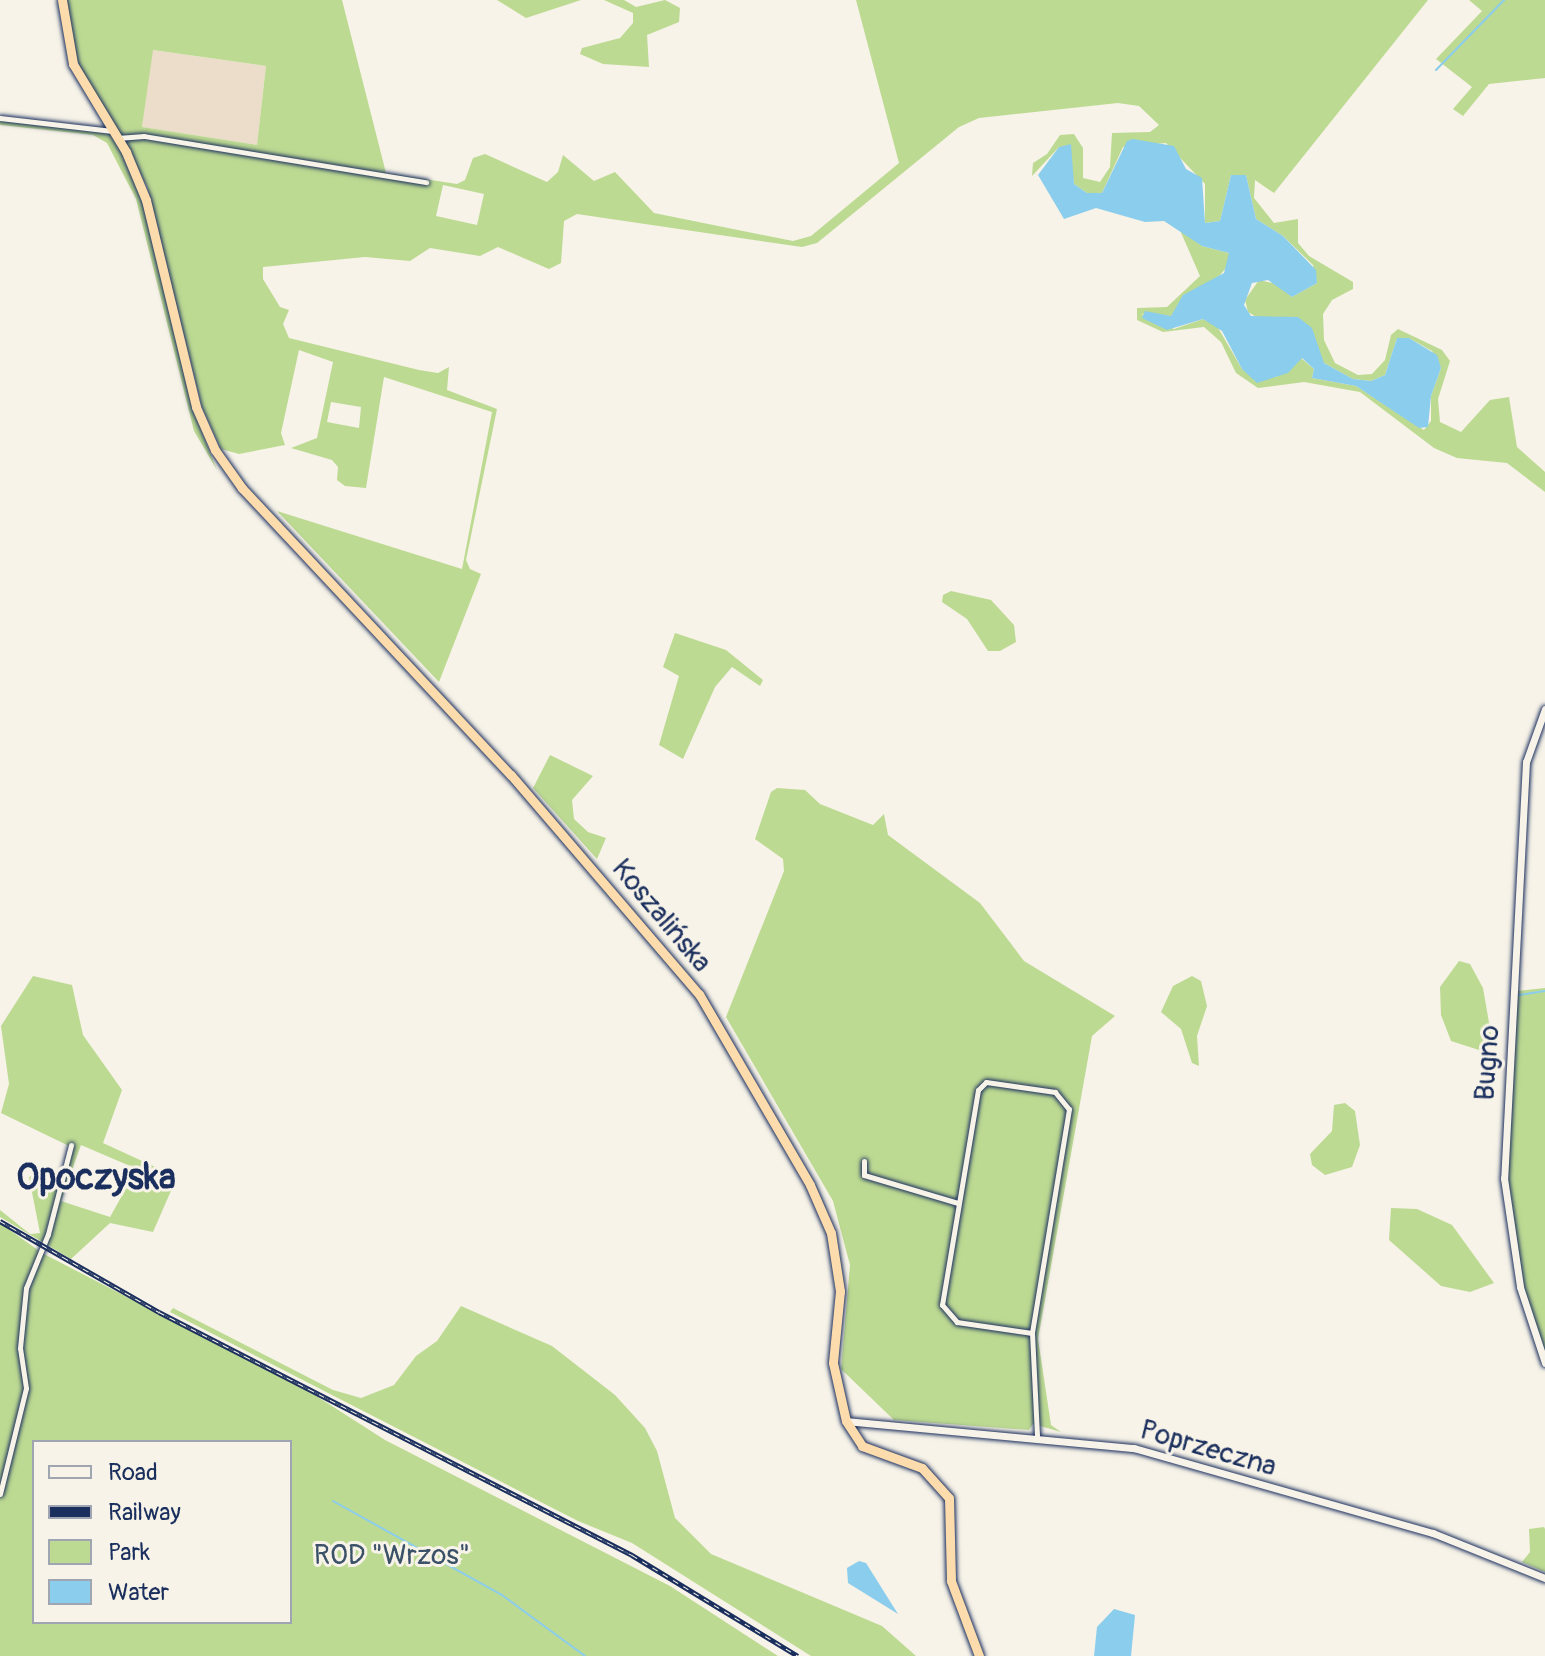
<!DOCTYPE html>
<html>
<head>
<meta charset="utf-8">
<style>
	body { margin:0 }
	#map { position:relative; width:1545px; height:1656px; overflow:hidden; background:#f7f3e8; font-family:Pangolin,sans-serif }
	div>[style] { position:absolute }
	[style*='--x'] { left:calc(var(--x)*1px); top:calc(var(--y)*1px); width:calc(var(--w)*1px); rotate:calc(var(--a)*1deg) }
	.built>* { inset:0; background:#ecddca }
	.green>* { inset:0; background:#bdda92 }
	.water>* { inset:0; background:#8bcdec }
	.stream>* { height:2px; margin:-1px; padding:0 1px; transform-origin:1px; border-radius:1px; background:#8bcdec }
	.roads { filter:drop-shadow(0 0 2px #1b2f5e) drop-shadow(0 0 2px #1b2f5e) }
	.street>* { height:5px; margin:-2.5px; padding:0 2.5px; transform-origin:2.5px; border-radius:2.5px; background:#f7f3e8 }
	.secondary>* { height:7px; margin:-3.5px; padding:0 3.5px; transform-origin:3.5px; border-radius:3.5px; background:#f7f3e8 }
	.highway>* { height:9px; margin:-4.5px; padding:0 4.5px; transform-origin:4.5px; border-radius:4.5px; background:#fcdcac }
	.rail>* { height:5px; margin-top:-2.5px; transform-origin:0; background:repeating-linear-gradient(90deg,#f7f3e8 0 6px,#1b2f5e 0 12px); box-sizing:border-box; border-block:2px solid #1b2f5e }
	span { translate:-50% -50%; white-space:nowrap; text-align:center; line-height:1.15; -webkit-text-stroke:6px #f7f3e8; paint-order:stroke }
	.street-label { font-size:28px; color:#1b2f5e }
	.park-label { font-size:28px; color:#3b5168 }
	.district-label { font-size:36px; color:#1b2f5e; font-weight:700 }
	.legend { position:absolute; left:32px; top:1440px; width:260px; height:184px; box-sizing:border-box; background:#f7f3e8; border:2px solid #9fa5b1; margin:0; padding:10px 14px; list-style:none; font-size:24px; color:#1b2f5e }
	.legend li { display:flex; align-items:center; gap:16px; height:40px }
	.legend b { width:40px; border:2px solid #9fa5b1 }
</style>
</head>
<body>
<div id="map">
	<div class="built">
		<i style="clip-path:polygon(152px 50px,266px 66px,257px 145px,142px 127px)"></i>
	</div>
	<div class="green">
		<i style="clip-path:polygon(evenodd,66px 0,342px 0,386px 173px,457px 184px,465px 180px,473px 158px,485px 154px,547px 182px,558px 172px,563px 155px,594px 181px,615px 172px,654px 213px,793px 241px,811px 236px,899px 163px,856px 0,1428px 0,1274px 193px,1255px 180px,1254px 198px,1274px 223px,1298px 219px,1298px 243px,1309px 256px,1353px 282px,1353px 289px,1332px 300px,1323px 314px,1324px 340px,1335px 363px,1358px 375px,1372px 374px,1385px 360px,1391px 335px,1398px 329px,1442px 350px,1450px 361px,1438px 399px,1440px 422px,1461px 432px,1490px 400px,1509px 397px,1517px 447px,1545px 472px,1545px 492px,1507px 463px,1457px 458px,1434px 448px,1360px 392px,1304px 382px,1258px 388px,1236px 373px,1221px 342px,1204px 327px,1163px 332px,1137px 320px,1137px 308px,1167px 307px,1200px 276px,1179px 228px,1202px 246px,1229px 253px,1231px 262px,1215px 281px,1193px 290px,1171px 316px,1141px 314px,1174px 329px,1203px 319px,1217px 326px,1242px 369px,1276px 377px,1301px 358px,1314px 369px,1312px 378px,1356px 386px,1424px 430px,1431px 421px,1431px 396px,1441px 368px,1432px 351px,1409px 338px,1397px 338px,1385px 375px,1371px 381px,1353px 379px,1324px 363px,1298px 317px,1261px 320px,1248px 312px,1245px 300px,1259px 280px,1277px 284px,1292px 297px,1317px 283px,1313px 265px,1283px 236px,1256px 219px,1246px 175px,1231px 175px,1220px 221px,1205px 223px,1205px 184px,1166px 143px,1123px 147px,1102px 193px,1087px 193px,1074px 184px,1071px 161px,1059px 147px,1032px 176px,1033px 163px,1047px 154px,1060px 135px,1074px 134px,1083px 148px,1083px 178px,1100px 182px,1110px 167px,1112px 133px,1150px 132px,1159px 125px,1139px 106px,1118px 103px,979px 118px,959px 127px,817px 243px,802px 247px,577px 214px,564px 221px,561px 263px,549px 269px,498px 247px,480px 256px,430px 248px,410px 261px,365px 257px,263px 267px,263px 279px,280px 307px,289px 310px,283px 324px,289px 338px,419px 370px,438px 373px,449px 367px,447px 390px,497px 409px,466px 560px,470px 569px,481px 574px,439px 682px,277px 511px,462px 569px,492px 412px,384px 377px,366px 488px,345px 486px,337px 480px,338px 467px,332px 460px,291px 448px,317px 438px,333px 362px,299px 350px,281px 433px,285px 445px,239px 454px,221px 449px,202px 407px,147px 186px,77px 62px,66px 0,153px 50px,266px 66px,257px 145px,142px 127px,153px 50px,66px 0,443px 185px,484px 194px,477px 225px,436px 216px,443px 185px,66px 0,331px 402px,361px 407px,359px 428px,327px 422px,331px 402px)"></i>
		<i style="clip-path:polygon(497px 0,581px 0,526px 18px)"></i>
		<i style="clip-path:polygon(604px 0,624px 0,636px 7px,665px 0,680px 8px,679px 22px,647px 35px,649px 67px,603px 64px,580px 54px,582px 48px,620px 38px,633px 23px,633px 13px)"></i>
		<i style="clip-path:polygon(1469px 0,1545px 0,1545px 78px,1489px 84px,1463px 116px,1453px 109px,1472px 87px,1436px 59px,1482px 11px)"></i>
		<i style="clip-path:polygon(0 121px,109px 133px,122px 154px,142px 201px,192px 408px,217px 470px,194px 431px,136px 199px,107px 143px,93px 135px,0 125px)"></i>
		<i style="clip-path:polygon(951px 591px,991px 600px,1014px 625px,1016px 642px,1000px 651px,988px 651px,967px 619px,942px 602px,943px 595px)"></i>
		<i style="clip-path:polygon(675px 633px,726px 650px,763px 680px,760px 686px,732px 667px,715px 687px,683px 759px,659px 745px,679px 676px,663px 667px)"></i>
		<i style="clip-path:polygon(550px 755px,593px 776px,572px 800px,574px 819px,588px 832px,606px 838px,597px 859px,533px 788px)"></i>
		<i style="clip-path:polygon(777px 788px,805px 790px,820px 804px,873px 825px,884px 814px,888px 835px,980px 903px,1024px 961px,1115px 1016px,1092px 1036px,1038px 1339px,1051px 1425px,1061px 1432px,1033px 1424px,1029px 1430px,894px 1420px,841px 1369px,850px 1265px,833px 1201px,726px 1017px,784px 871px,783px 859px,755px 839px,771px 792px)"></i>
		<i style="clip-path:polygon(1459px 961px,1470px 964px,1483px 988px,1492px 1040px,1479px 1050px,1451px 1041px,1441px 1015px,1440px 987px)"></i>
		<i style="clip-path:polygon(evenodd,33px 976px,72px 985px,83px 1035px,122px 1090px,103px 1143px,177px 1177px,153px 1232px,110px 1223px,71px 1259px,0 1217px,0 1210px,30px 1234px,40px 1233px,29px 1177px,45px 1171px,58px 1186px,69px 1146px,1px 1113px,9px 1084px,1px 1026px,33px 976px,81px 1145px,137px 1169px,110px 1217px,61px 1201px,81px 1145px)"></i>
		<i style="clip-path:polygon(1192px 976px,1201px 981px,1207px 1006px,1197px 1036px,1199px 1066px,1192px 1063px,1181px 1029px,1161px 1012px,1173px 986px)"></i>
		<i style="clip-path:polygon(1545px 988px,1545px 1356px,1523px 1287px,1507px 1178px,1518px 991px)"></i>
		<i style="clip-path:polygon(1345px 1103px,1355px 1111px,1360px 1145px,1352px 1167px,1325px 1175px,1312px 1165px,1310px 1154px,1332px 1131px,1334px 1105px)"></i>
		<i style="clip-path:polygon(1391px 1208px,1417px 1209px,1452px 1225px,1494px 1283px,1470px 1292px,1441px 1286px,1389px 1240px)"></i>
		<i style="clip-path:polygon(evenodd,0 1223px,42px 1253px,307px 1390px,385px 1440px,670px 1586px,778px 1656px,0 1656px,0 1223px,34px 1442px,290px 1442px,290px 1622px,34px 1622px,34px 1442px)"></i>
		<i style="clip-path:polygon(461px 1306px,552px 1346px,615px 1395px,645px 1428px,657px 1451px,675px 1518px,711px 1554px,882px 1626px,916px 1656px,811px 1656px,632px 1543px,578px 1521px,170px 1312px,173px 1308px,333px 1390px,361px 1398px,394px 1385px,416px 1356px,437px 1341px)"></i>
		<i style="clip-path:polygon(1544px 1527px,1545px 1529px,1545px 1572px,1522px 1562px,1530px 1552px,1529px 1529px)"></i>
	</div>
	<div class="water">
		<i style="clip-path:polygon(1133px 139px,1174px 146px,1186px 169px,1202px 178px,1205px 223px,1220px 221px,1231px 175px,1246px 175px,1256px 219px,1283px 236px,1316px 270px,1317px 283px,1292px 297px,1268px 280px,1252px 283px,1244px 305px,1251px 316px,1298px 317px,1312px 328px,1324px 363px,1353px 379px,1371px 381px,1385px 375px,1397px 338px,1409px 338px,1437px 355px,1441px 368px,1431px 396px,1428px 427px,1419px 428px,1356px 386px,1312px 378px,1314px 369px,1302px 358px,1288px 373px,1257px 383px,1242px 369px,1222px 331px,1203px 319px,1167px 330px,1142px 318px,1145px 311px,1171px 316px,1183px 295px,1224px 273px,1229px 253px,1202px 246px,1164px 221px,1145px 222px,1096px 208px,1064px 219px,1038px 175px,1059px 147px,1071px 144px,1074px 184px,1087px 193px,1102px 193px,1127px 141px)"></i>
		<i style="clip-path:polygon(859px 1561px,866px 1563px,898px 1614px,848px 1583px,847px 1568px)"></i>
		<i style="clip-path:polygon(1114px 1609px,1135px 1615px,1131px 1656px,1094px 1656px,1097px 1627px)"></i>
	</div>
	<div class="stream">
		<i style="--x:1436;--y:70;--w:98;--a:-45.8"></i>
		<i style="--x:1519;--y:995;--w:26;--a:-9"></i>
		<i style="--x:333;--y:1501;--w:193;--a:29.1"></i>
		<i style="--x:502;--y:1595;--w:103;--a:36.3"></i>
	</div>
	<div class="roads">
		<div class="street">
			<i style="--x:0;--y:118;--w:113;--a:6.6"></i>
			<i style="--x:117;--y:138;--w:27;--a:-4"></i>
			<i style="--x:144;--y:136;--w:286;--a:9.3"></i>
			<i style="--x:864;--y:1161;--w:14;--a:90"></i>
			<i style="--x:864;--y:1175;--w:98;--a:16.6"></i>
			<i style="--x:1032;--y:1333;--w:76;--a:-171.7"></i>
			<i style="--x:957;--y:1322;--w:23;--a:-131"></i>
			<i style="--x:942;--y:1305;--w:218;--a:-80.5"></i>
			<i style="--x:978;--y:1090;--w:11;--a:-45"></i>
			<i style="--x:986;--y:1082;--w:70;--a:8.2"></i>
			<i style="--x:1055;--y:1092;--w:22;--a:51"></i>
			<i style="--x:1069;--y:1109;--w:227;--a:99.4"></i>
			<i style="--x:1032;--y:1333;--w:104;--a:87.2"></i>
			<i style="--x:0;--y:1494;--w:109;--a:-76.2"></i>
			<i style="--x:26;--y:1388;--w:40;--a:-98.5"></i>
			<i style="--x:20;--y:1348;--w:60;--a:-84.3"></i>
			<i style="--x:26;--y:1288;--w:58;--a:-67.8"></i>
			<i style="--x:48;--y:1234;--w:92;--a:-75.5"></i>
		</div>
		<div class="secondary">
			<i style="--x:1545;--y:709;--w:56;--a:109.7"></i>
			<i style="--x:1526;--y:762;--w:417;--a:93"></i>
			<i style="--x:1504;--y:1178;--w:110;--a:81.6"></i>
			<i style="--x:1520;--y:1287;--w:80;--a:71.8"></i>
			<i style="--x:846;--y:1421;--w:289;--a:5.4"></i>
			<i style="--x:1134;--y:1448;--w:311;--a:15.9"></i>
			<i style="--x:1433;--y:1533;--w:121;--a:21.9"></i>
		</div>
		<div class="highway">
			<i style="--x:62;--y:0;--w:65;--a:80.2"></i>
			<i style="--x:73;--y:64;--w:103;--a:58.9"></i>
			<i style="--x:126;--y:152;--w:52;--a:67.4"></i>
			<i style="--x:146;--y:200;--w:213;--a:76.4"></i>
			<i style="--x:196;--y:407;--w:47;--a:66.2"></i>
			<i style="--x:215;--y:450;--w:47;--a:54.6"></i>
			<i style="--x:242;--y:488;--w:393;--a:46.9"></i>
			<i style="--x:511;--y:775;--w:289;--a:49.4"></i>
			<i style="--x:699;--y:994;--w:221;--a:59.8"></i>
			<i style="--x:810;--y:1185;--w:52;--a:66.4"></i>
			<i style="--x:831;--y:1233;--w:59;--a:81.2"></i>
			<i style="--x:840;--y:1291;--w:72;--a:95.6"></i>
			<i style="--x:833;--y:1363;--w:59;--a:77.4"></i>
			<i style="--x:846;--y:1421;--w:30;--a:57"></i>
			<i style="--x:862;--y:1446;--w:64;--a:20.1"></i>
			<i style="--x:922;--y:1468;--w:40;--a:48"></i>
			<i style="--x:949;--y:1498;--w:83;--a:88.6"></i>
			<i style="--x:951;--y:1581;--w:80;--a:69.5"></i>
		</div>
	</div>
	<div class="rail">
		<i style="--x:0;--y:1221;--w:183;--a:29.8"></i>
		<i style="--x:159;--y:1312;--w:532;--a:27.19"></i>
		<i style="--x:632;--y:1555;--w:194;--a:31.3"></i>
	</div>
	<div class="street-label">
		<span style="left:661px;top:916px;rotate:50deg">Koszalińska</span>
		<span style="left:1488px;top:1063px;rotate:-86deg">Bugno</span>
		<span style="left:1208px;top:1449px;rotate:16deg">Poprzeczna</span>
	</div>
	<div class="park-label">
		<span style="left:392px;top:1556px">ROD "Wrzos"</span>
	</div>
	<div class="district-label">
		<span style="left:96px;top:1178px">Opoczyska</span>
	</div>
	<ul class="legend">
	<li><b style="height:10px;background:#f7f3e8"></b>Road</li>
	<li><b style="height:10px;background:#1b2f5e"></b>Railway</li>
	<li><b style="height:22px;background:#bdda92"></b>Park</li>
	<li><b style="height:22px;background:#8bcdec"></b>Water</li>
	</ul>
</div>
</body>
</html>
